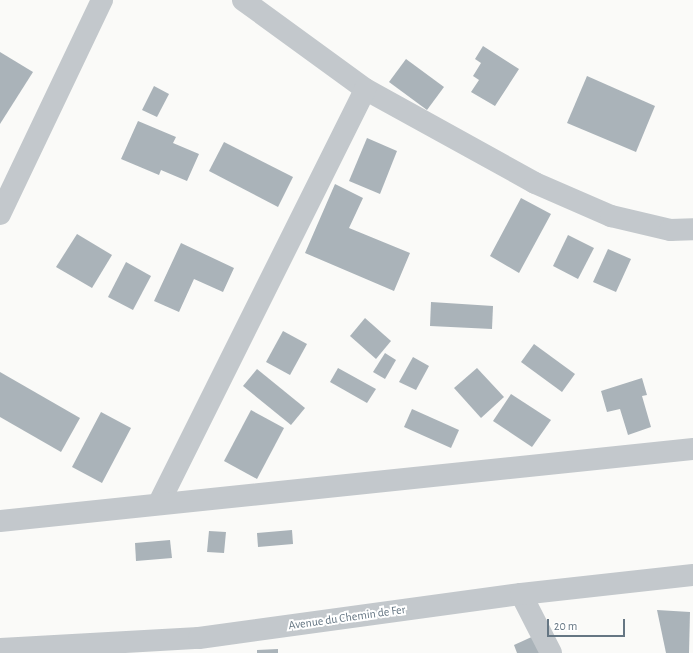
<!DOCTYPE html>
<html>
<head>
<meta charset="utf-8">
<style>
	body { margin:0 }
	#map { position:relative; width:693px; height:653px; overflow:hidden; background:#fafaf8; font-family:"Alegreya Sans",sans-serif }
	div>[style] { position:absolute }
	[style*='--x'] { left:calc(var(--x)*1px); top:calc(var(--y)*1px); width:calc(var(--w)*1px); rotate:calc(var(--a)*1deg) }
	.building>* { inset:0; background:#aab3b9 }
	.minor>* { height:22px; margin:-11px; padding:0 11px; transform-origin:11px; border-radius:11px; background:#c3c8cc }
	.tertiary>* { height:22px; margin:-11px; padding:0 11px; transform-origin:11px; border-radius:11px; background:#c3c8cc }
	span { translate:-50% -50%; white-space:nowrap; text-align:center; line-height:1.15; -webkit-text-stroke:4px #fff; paint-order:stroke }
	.street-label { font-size:12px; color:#657683 }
	.scale { position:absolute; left:547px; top:619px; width:78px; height:18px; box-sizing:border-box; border:2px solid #657683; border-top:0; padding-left:5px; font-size:12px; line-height:14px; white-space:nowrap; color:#657683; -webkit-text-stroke:3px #fff; paint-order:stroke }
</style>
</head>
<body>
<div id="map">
	<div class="building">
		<i style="clip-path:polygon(483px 46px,519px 69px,495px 106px,471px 92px,479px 80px,473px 76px,481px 63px,475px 59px)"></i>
		<i style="clip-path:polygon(0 52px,33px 72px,0 124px)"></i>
		<i style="clip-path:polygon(406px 59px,444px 87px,427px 110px,389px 82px)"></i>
		<i style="clip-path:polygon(587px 76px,655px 106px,636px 152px,567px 123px)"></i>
		<i style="clip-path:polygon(154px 86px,169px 94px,157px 117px,142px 110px)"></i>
		<i style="clip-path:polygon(138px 121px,176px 137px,173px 143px,199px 154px,187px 181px,161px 170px,159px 175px,121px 159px)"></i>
		<i style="clip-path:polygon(367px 138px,397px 151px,380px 194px,349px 181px)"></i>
		<i style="clip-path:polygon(224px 142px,293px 177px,278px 207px,209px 171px)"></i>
		<i style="clip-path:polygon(335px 184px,363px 198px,349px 228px,410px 253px,394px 291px,305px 253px)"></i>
		<i style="clip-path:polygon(521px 198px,551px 214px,519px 273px,490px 256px)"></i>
		<i style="clip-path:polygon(77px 234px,112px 255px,92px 288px,56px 267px)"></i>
		<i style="clip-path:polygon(568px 235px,594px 248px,578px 279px,553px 266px)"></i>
		<i style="clip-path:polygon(181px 243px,234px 268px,223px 292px,194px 279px,179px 312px,154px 301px)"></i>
		<i style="clip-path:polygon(608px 249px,631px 259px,616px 292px,593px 282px)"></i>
		<i style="clip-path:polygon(126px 262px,151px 276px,133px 310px,108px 297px)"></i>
		<i style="clip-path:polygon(431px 302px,493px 306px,492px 329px,430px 326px)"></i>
		<i style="clip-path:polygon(365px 318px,391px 341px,376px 359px,350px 336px)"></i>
		<i style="clip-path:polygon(283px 331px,307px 344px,290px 375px,266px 362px)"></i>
		<i style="clip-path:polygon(534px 344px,575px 374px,562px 392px,521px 362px)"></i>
		<i style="clip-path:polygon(385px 353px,396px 360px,385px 379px,373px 372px)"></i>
		<i style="clip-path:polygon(413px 357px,429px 366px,416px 390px,399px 382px)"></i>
		<i style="clip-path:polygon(338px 368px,376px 389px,367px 403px,330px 382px)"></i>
		<i style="clip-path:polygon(477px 368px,504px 397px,481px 418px,454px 388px)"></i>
		<i style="clip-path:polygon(257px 369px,305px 408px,291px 425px,243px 386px)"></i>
		<i style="clip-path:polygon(0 372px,80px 418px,61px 452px,0 417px)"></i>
		<i style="clip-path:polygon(642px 378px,647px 395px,642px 396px,651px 427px,628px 435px,620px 409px,607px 412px,601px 391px)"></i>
		<i style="clip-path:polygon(511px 394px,551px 420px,532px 447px,493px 421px)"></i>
		<i style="clip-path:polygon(412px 409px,459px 430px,451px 448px,404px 427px)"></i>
		<i style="clip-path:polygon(251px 410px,284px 428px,257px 479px,224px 461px)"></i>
		<i style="clip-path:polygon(101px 412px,131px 428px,102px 483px,72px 467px)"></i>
		<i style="clip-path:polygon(292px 530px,293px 544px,258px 547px,257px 533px)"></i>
		<i style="clip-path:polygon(209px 531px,226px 532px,224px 553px,207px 552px)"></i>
		<i style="clip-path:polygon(170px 540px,172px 558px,136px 561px,135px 543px)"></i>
		<i style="clip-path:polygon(657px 610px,690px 612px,689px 653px,666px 653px)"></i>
		<i style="clip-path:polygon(536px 635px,545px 653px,517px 653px,514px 645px)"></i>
		<i style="clip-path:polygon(278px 649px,278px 653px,257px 653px,257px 650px)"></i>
	</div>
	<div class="minor">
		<i style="--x:243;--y:0;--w:151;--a:36.1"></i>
		<i style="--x:365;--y:89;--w:194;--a:28.9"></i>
		<i style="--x:535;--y:183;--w:83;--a:23.5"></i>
		<i style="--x:611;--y:216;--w:61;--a:13.3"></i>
		<i style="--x:670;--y:230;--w:23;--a:-2"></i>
		<i style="--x:159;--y:503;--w:462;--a:-63.5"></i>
		<i style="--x:0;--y:521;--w:697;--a:-5.93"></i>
		<i style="--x:521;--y:594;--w:66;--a:63"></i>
		<i style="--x:0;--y:649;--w:199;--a:-3.2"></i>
		<i style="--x:199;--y:638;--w:325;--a:-7.8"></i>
		<i style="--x:521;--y:594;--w:173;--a:-6.3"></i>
	</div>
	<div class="tertiary">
		<i style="--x:0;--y:214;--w:237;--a:-64.5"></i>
	</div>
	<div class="street-label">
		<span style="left:347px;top:618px;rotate:-8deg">Avenue du Chemin de Fer</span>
	</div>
	<div class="scale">20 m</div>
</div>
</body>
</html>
